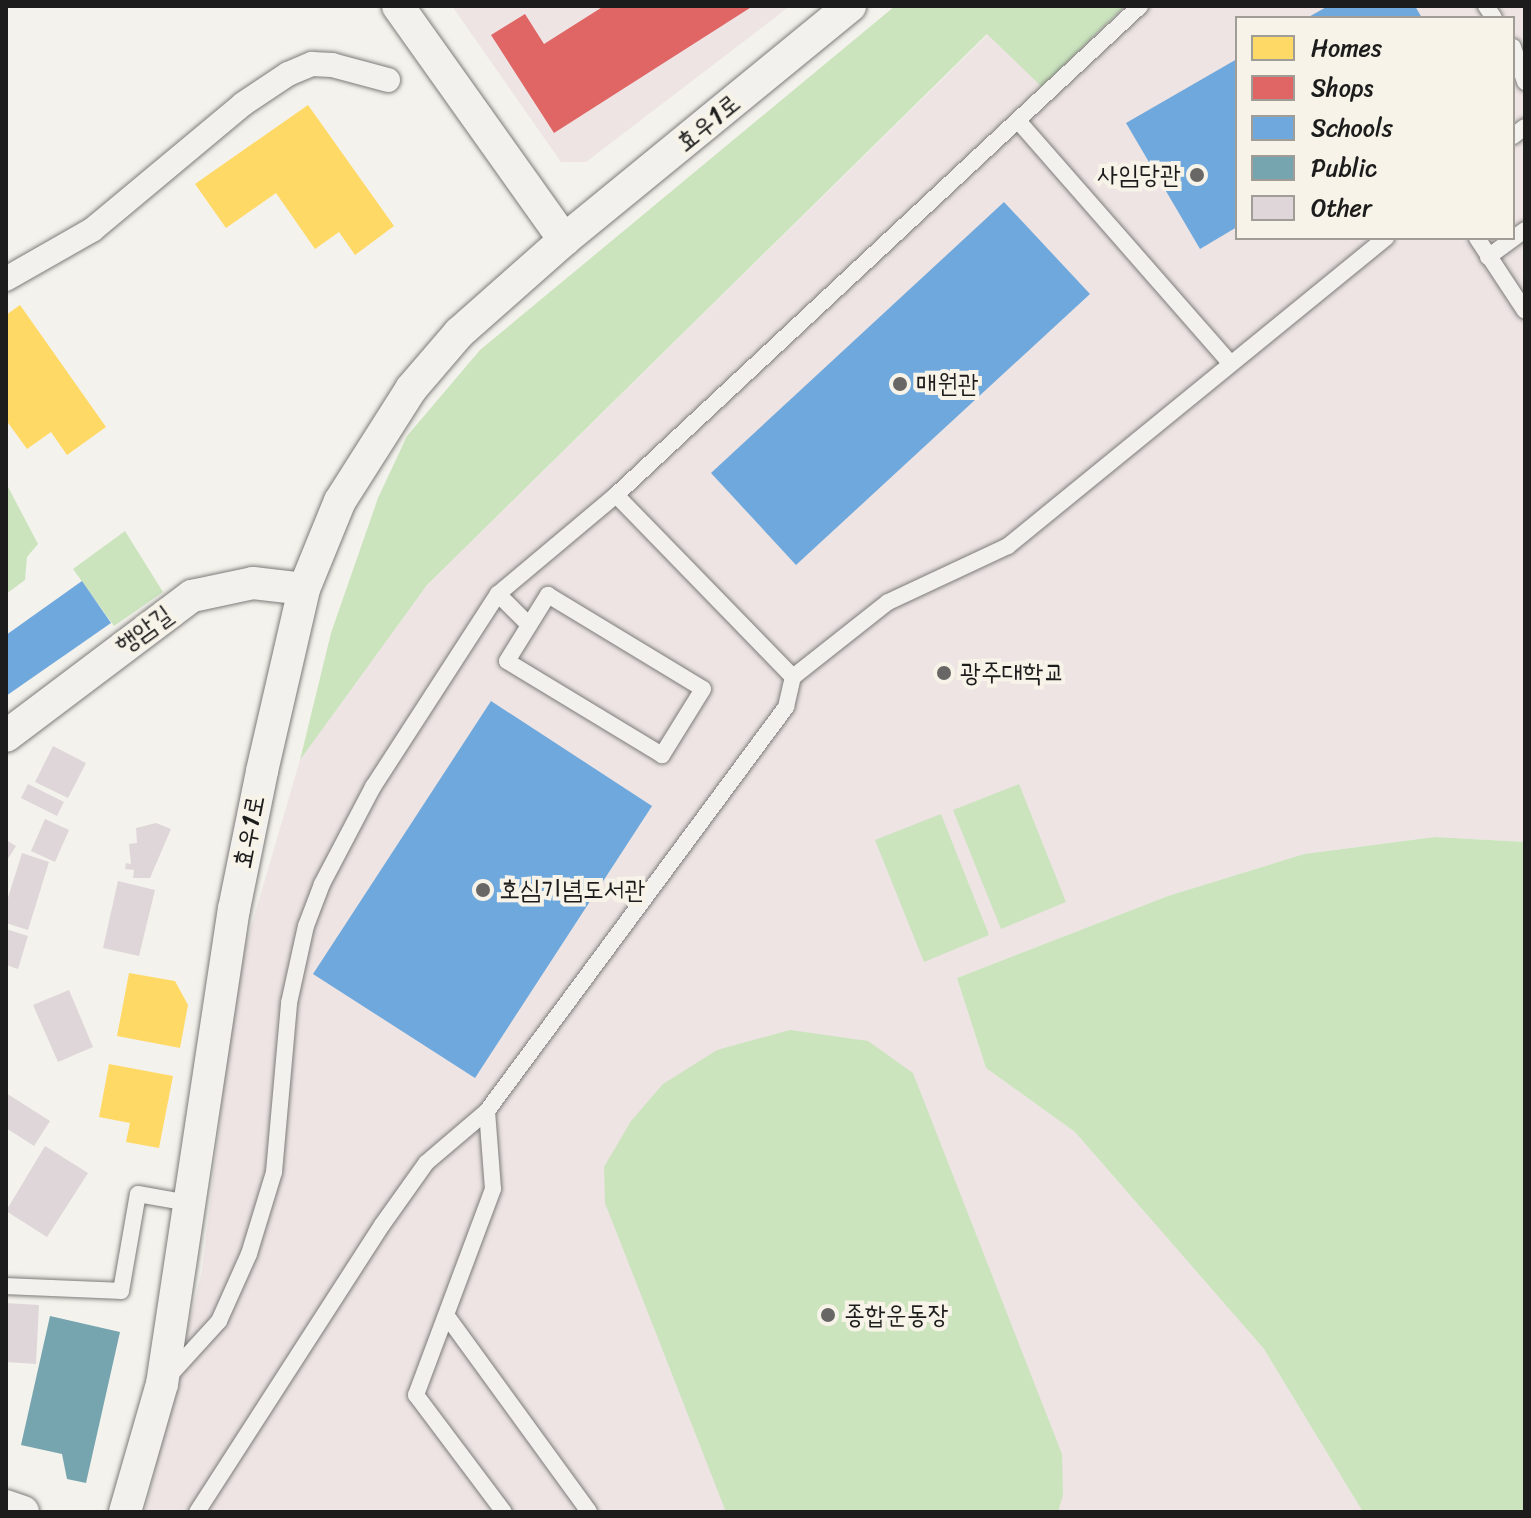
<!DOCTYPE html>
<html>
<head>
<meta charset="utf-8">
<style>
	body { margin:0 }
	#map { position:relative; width:1531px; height:1518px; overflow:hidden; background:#f4f2ec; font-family:Sriracha,"Poor Story",sans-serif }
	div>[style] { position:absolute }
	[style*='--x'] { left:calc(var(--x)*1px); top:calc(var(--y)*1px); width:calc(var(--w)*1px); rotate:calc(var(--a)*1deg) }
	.built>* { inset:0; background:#ede4e3 }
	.green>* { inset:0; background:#cbe4be }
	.homes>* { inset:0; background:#ffd966 }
	.shops>* { inset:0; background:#e06666 }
	.schools>* { inset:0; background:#6fa8dc }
	.public>* { inset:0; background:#76a5af }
	.building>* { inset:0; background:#dfd6da }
	.roads { filter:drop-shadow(0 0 2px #7d7c7a) drop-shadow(0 0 2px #7d7c7a) }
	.service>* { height:16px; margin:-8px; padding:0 8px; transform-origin:8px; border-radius:8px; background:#f2f1ed }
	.pedestrian>* { height:24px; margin:-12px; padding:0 12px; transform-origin:12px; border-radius:12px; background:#f2f1ed }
	.minor>* { height:32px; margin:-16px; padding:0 16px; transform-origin:16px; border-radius:16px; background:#f2f1ed }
	.dots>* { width:22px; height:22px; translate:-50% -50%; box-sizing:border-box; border:4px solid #f7f3e8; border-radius:50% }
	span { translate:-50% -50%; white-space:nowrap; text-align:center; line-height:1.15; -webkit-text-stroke:8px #f7f3e8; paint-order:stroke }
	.street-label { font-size:26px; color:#1c1c1c }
	.poi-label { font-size:26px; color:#1c1c1c }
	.right { translate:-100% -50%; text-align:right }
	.left { translate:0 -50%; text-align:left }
	.frame { position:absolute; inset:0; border:8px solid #1c1c1c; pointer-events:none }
	.legend { position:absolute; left:1235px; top:16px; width:280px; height:224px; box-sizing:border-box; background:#f7f3e8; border:2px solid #9f9d96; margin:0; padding:10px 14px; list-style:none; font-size:24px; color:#1c1c1c }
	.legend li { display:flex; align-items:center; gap:16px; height:40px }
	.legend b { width:40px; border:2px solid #9f9d96 }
</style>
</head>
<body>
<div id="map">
	<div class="built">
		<i style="clip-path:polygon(452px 6px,790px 6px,586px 162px,561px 162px)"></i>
		<i style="clip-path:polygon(evenodd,1017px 6px,1525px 6px,1525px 842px,1435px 837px,1304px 854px,1168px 896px,957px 978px,986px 1068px,1075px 1132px,1264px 1349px,1363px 1512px,145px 1512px,202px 1270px,237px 975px,300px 760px,427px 585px,1017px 6px,1237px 18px,1513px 18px,1513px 238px,1237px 238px,1237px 18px)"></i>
	</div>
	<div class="green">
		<i style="clip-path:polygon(895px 6px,1125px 6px,1042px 87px,987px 34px,427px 585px,300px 760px,331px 633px,378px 498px,407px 436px,480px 350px)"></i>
		<i style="clip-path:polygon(6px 483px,38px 544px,27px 557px,25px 580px,6px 594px)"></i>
		<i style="clip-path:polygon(125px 531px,163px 592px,114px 626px,73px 569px)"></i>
		<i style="clip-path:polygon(1019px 784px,1066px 902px,1001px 929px,953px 810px)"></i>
		<i style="clip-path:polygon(941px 814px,989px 935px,924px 962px,875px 840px)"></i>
		<i style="clip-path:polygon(1435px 837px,1525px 842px,1525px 1512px,1363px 1512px,1264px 1349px,1075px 1132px,986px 1068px,957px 978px,1168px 896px,1304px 854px)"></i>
		<i style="clip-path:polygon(790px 1030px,868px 1041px,913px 1073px,1062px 1454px,1063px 1495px,1058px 1512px,726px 1512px,605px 1203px,604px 1167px,631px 1121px,663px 1084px,717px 1050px)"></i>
	</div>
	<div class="homes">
		<i style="clip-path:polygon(308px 105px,394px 226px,355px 255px,339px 232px,315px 249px,276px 193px,226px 228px,195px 184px)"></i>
		<i style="clip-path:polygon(20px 305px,106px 427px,67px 455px,51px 432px,27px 449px,6px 420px,6px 315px)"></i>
		<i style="clip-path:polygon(129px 973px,175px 981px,188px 1005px,180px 1048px,117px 1036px)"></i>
		<i style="clip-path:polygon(109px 1064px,173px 1076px,159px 1148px,126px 1142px,130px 1123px,99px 1117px)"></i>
	</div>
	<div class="shops">
		<i style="clip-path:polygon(604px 6px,753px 6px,554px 133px,491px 35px,525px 14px,544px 44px)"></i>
	</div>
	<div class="schools">
		<i style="clip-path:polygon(1328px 6px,1415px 6px,1422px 18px,1307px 18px)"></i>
		<i style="clip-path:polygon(1237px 59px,1237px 227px,1200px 249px,1126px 123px)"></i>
		<i style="clip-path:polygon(1004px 202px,1090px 294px,796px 565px,711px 473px)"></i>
		<i style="clip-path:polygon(82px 581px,111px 623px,6px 696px,6px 635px)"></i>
		<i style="clip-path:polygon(491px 701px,652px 806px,475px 1078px,313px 974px)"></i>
	</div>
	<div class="public">
		<i style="clip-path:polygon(50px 1316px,120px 1332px,86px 1483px,67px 1479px,62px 1454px,21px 1445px)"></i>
	</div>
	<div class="building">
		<i style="clip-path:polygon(53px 746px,86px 763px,68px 798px,35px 782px)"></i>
		<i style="clip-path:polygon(28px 784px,64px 802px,57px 816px,21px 798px)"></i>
		<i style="clip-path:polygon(45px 819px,69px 830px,55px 862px,31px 851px)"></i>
		<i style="clip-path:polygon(156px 823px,171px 829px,150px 878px,133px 878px,134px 870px,125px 869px,126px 863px,131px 864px,129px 844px,137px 843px,136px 828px)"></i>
		<i style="clip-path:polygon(6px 840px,16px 846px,6px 862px)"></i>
		<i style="clip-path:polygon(22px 853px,49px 862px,28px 930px,6px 923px,6px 904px)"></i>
		<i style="clip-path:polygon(118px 881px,155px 890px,139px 956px,103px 948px)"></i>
		<i style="clip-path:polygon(6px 929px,28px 936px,18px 969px,6px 965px)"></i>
		<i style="clip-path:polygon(69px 990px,93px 1047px,58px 1062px,33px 1005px)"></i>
		<i style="clip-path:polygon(6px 1093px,50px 1121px,34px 1146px,6px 1128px)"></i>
		<i style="clip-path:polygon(45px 1146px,88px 1173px,47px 1237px,6px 1211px)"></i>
		<i style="clip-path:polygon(6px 1303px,39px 1305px,36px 1364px,6px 1362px)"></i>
	</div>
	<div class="roads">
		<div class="service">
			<i style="--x:1486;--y:6;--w:14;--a:56"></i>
			<i style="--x:1513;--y:47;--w:37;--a:71"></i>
			<i style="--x:1020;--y:123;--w:317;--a:48.8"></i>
			<i style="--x:1513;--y:136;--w:15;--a:-37"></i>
			<i style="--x:1477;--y:238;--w:87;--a:56.7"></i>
			<i style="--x:1488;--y:257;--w:46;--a:-36.1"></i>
			<i style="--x:616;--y:495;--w:254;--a:45.8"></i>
			<i style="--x:498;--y:594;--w:44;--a:45"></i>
			<i style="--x:548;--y:595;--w:181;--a:31.2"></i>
			<i style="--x:703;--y:689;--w:78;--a:121.8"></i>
			<i style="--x:662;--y:755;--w:181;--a:-148.8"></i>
			<i style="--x:507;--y:661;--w:78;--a:-58.2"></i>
			<i style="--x:487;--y:1111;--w:78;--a:85.6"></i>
			<i style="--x:493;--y:1189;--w:220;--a:110.5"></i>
			<i style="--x:416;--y:1395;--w:146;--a:53.1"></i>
			<i style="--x:6;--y:1286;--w:115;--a:2.5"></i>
			<i style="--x:121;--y:1291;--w:98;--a:-80.1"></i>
			<i style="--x:138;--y:1194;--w:52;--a:10"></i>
			<i style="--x:449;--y:1319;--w:238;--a:54"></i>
			<i style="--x:168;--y:1377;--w:76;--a:-47.7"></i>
			<i style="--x:219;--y:1321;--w:73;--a:-65.9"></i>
			<i style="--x:249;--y:1254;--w:86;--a:-73"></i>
			<i style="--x:274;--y:1172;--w:170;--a:-84.9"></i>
			<i style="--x:289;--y:1003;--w:79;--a:-77.6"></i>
			<i style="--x:306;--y:926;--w:45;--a:-69.1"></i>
			<i style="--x:322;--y:884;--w:110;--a:-62.3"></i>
			<i style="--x:373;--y:787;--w:230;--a:-57.1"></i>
			<i style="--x:498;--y:594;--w:154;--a:-40"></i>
			<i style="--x:616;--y:495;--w:717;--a:-43.02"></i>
			<i style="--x:197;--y:1512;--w:341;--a:-57.2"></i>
			<i style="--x:382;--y:1225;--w:76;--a:-54.6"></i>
			<i style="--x:426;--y:1163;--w:80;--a:-40.4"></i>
			<i style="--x:487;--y:1111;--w:503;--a:-53.49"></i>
			<i style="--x:786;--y:707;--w:31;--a:-77"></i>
			<i style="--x:793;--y:677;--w:121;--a:-38.3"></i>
			<i style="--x:888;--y:602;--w:132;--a:-25"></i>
			<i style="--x:1008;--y:546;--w:488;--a:-39.2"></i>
		</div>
		<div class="pedestrian">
			<i style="--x:6;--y:279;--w:99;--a:-29.7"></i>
			<i style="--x:92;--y:230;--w:197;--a:-39.8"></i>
			<i style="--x:243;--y:104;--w:54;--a:-33.7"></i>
			<i style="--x:288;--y:74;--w:26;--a:-23"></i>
			<i style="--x:312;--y:64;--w:20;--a:3"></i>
			<i style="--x:332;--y:65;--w:58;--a:15"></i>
		</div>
		<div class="minor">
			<i style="--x:398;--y:6;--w:287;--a:54.6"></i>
			<i style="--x:6;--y:736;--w:233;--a:-37"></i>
			<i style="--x:192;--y:596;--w:62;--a:-12"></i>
			<i style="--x:253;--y:583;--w:51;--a:6.7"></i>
			<i style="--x:6;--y:1506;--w:18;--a:19"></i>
			<i style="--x:125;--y:1512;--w:133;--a:-73.9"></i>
			<i style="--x:162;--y:1384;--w:480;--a:-81.4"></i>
			<i style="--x:234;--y:909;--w:141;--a:-78.5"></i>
			<i style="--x:262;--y:771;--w:187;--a:-77"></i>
			<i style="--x:304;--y:589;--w:95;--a:-67.8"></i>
			<i style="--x:340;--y:501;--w:133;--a:-57.6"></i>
			<i style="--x:411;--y:389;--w:74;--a:-49.4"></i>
			<i style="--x:459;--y:333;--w:140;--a:-41.5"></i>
			<i style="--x:564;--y:240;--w:370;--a:-39.3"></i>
		</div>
	</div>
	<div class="dots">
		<i style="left:1197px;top:175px;background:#686765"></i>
		<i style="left:900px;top:384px;background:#686765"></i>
		<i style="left:944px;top:673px;background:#686765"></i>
		<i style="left:483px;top:890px;background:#686765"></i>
		<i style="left:828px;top:1315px;background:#686765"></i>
	</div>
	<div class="street-label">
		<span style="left:708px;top:123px;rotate:-39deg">효우1로</span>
		<span style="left:144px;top:630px;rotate:-36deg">행암길</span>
		<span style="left:249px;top:832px;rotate:-79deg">효우1로</span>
	</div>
	<div class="poi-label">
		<span class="right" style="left:1181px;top:175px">사임당관</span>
		<span class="left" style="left:916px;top:384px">매원관</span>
		<span class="left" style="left:960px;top:673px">광주대학교</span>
		<span class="left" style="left:499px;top:890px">호심기념도서관</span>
		<span class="left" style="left:844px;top:1315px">종합운동장</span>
	</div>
	<div class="frame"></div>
	<ul class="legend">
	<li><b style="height:22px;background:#ffd966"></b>Homes</li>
	<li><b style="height:22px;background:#e06666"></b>Shops</li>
	<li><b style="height:22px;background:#6fa8dc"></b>Schools</li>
	<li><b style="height:22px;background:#76a5af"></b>Public</li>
	<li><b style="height:22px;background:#dfd6da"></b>Other</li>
	</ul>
</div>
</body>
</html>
